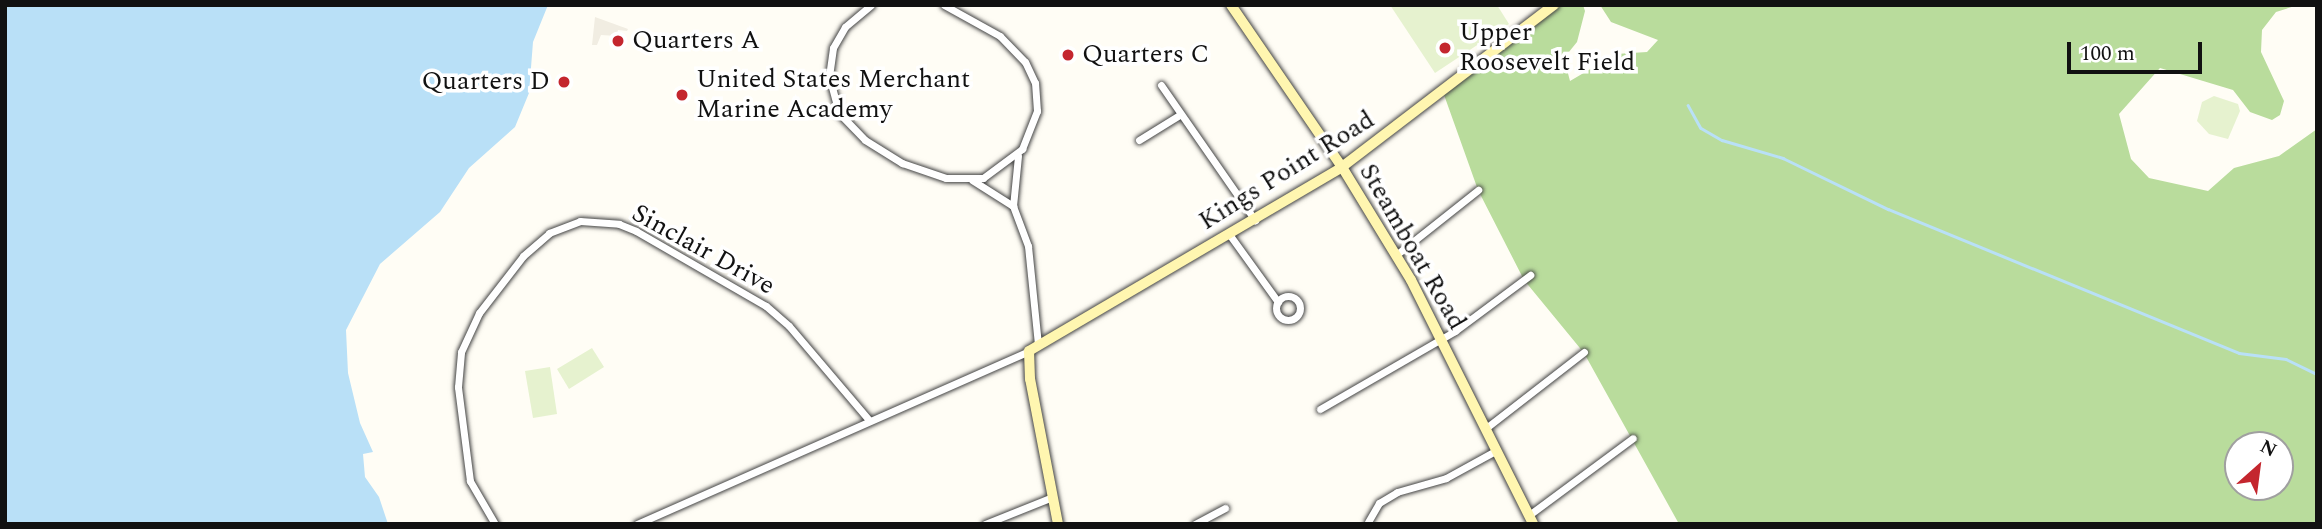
<!DOCTYPE html>
<html>
<head>
<meta charset="utf-8">
<style>
	body { margin:0 }
	#map { position:relative; width:2322px; height:529px; overflow:hidden; background:#fffdf5; font-family:Spectral,serif }
	div>[style] { position:absolute }
	[style*='--x'] { left:calc(var(--x)*1px); top:calc(var(--y)*1px); width:calc(var(--w)*1px); rotate:calc(var(--a)*1deg) }
	.forest>* { inset:0; background:#b9dc9c }
	.pitch>* { inset:0; background:#e6f2cf }
	.plaza>* { inset:0; background:#f1ede2 }
	.water>* { inset:0; background:#b9e0f7 }
	.stream>* { height:2.5px; margin:-1.25px; padding:0 1.25px; transform-origin:1.25px; border-radius:1.25px; background:#b9e0f7 }
	.roads { filter:drop-shadow(0 0 2px #444) drop-shadow(0 0 2px #444) }
	.street>* { height:7px; margin:-3.5px; padding:0 3.5px; transform-origin:3.5px; border-radius:3.5px; background:#fff }
	.street>.ring { margin:-3.5px; padding:0; box-sizing:content-box; background:none; border:7px solid #fff; border-radius:50% }
	.secondary>* { height:10px; margin:-5px; padding:0 5px; transform-origin:5px; border-radius:5px; background:#fff6b0 }
	.dots>* { width:19px; height:19px; translate:-50% -50%; box-sizing:border-box; border:4px solid #fff; border-radius:50% }
	span { translate:-50% -50%; white-space:nowrap; text-align:center; line-height:1.15; -webkit-text-stroke:7px #fff; paint-order:stroke }
	.poi-label { font-size:26px; color:#111 }
	.left { translate:0 -50%; text-align:left }
	.right { translate:-100% -50%; text-align:right }
	.street-label { font-size:26px; color:#111 }
	.frame { position:absolute; inset:0; border:7px solid #111; pointer-events:none }
	.north { position:absolute; left:2224px; top:431px; width:70px; height:70px; box-sizing:border-box; background:#fff; border:2px solid #a0a0a0; border-radius:50%; rotate:28deg; font-size:19px; font-weight:700; line-height:28px; text-align:center; color:#111 }
	.north::after { content:''; display:block; margin:auto; width:24px; height:32px; background:#c4262e; clip-path:polygon(50% 0,100% 100%,50% 72%,0 100%) }
	.scale { position:absolute; left:2067px; top:42px; width:135px; height:32px; box-sizing:border-box; border:4px solid #111; border-top:0; padding-left:9px; font-size:21px; line-height:24px; white-space:nowrap; color:#111; -webkit-text-stroke:5px #fff; paint-order:stroke }
</style>
</head>
<body>
<div id="map">
	<div class="forest">
		<i style="clip-path:polygon(evenodd,1554px 5px,1583px 5px,1585px 11px,1577px 42px,1564px 58px,1570px 81px,1616px 54px,1647px 52px,1658px 40px,1611px 22px,1600px 5px,2298px 5px,2276px 12px,2262px 30px,2261px 52px,2284px 101px,2280px 115px,2272px 120px,2250px 112px,2233px 90px,2160px 68px,2119px 114px,2131px 159px,2149px 178px,2208px 191px,2234px 168px,2279px 156px,2317px 129px,2317px 524px,1679px 524px,1584px 353px,1524px 280px,1478px 190px,1443px 92px,1554px 5px,2238px 445px,2280px 445px,2280px 487px,2238px 487px,2238px 445px)"></i>
	</div>
	<div class="pitch">
		<i style="clip-path:polygon(1390px 5px,1497px 5px,1509px 24px,1435px 73px)"></i>
		<i style="clip-path:polygon(2214px 96px,2238px 104px,2240px 111px,2228px 139px,2209px 134px,2197px 121px,2202px 102px)"></i>
		<i style="clip-path:polygon(592px 348px,604px 367px,569px 389px,557px 369px)"></i>
		<i style="clip-path:polygon(550px 367px,557px 414px,533px 418px,525px 371px)"></i>
	</div>
	<div class="plaza">
		<i style="clip-path:polygon(595px 17px,628px 29px,627px 31px,618px 30px,617px 36px,601px 35px,597px 45px,592px 45px)"></i>
	</div>
	<div class="water">
		<i style="clip-path:polygon(5px 5px,548px 5px,533px 42px,529px 93px,515px 127px,469px 168px,440px 212px,380px 264px,346px 330px,348px 373px,360px 423px,373px 452px,363px 454px,365px 477px,379px 497px,388px 524px,5px 524px)"></i>
	</div>
	<div class="stream">
		<i style="--x:1688;--y:105;--w:26;--a:61"></i>
		<i style="--x:1701;--y:128;--w:24;--a:30"></i>
		<i style="--x:1722;--y:140;--w:64;--a:16.4"></i>
		<i style="--x:1783;--y:158;--w:117;--a:25.9"></i>
		<i style="--x:1888;--y:209;--w:379;--a:22.3"></i>
		<i style="--x:2239;--y:353;--w:47;--a:7.3"></i>
		<i style="--x:2286;--y:359;--w:34;--a:26"></i>
	</div>
	<div class="roads">
		<div class="street">
			<i style="--x:871;--y:5;--w:34;--a:140"></i>
			<i style="--x:845;--y:27;--w:24;--a:120"></i>
			<i style="--x:833;--y:48;--w:28;--a:98"></i>
			<i style="--x:829;--y:76;--w:38;--a:75"></i>
			<i style="--x:839;--y:113;--w:37;--a:46"></i>
			<i style="--x:865;--y:140;--w:44;--a:31.9"></i>
			<i style="--x:902;--y:163;--w:46;--a:18.8"></i>
			<i style="--x:946;--y:178;--w:37;--a:0"></i>
			<i style="--x:983;--y:178;--w:49;--a:-36.6"></i>
			<i style="--x:1022;--y:149;--w:41;--a:-68.5"></i>
			<i style="--x:1037;--y:111;--w:28;--a:-94"></i>
			<i style="--x:1035;--y:83;--w:23;--a:-115"></i>
			<i style="--x:1025;--y:62;--w:36;--a:-134"></i>
			<i style="--x:1000;--y:36;--w:64;--a:-151"></i>
			<i style="--x:1161;--y:85;--w:165;--a:55.2"></i>
			<i style="--x:1139;--y:140;--w:49;--a:-31.8"></i>
			<i style="--x:1018;--y:156;--w:50;--a:95.7"></i>
			<i style="--x:1013;--y:206;--w:43;--a:69.4"></i>
			<i style="--x:1028;--y:246;--w:99;--a:84.2"></i>
			<i style="--x:972;--y:180;--w:49;--a:32.4"></i>
			<i style="--x:1229;--y:234;--w:84;--a:54.2"></i>
			<i style="--x:1396;--y:255;--w:105;--a:-38.4"></i>
			<i class="ring" style="left:1276px;top:296px;width:17px;height:17px"></i>
			<i style="--x:1320;--y:409;--w:156;--a:-30"></i>
			<i style="--x:1455;--y:331;--w:94;--a:-36.7"></i>
			<i style="--x:1486;--y:428;--w:124;--a:-37.8"></i>
			<i style="--x:1529;--y:515;--w:129;--a:-36.5"></i>
			<i style="--x:1368;--y:522;--w:22;--a:-60"></i>
			<i style="--x:1379;--y:503;--w:21;--a:-31"></i>
			<i style="--x:1397;--y:492;--w:51;--a:-15.9"></i>
			<i style="--x:1446;--y:478;--w:58;--a:-28.8"></i>
			<i style="--x:495;--y:524;--w:50;--a:-120.2"></i>
			<i style="--x:470;--y:481;--w:95;--a:-97.3"></i>
			<i style="--x:458;--y:387;--w:35;--a:-85"></i>
			<i style="--x:461;--y:352;--w:43;--a:-65.2"></i>
			<i style="--x:479;--y:313;--w:72;--a:-52.3"></i>
			<i style="--x:523;--y:256;--w:35;--a:-41"></i>
			<i style="--x:549;--y:233;--w:33;--a:-21"></i>
			<i style="--x:580;--y:221;--w:39;--a:4"></i>
			<i style="--x:619;--y:224;--w:18;--a:22"></i>
			<i style="--x:636;--y:231;--w:150;--a:30"></i>
			<i style="--x:766;--y:306;--w:30;--a:41"></i>
			<i style="--x:789;--y:326;--w:123;--a:49.6"></i>
			<i style="--x:637;--y:524;--w:428;--a:-23.8"></i>
			<i style="--x:985;--y:524;--w:72;--a:-21.9"></i>
			<i style="--x:1195;--y:524;--w:34;--a:-28"></i>
		</div>
		<div class="secondary">
			<i style="--x:1231;--y:5;--w:196;--a:55.6"></i>
			<i style="--x:1342;--y:167;--w:132;--a:58.6"></i>
			<i style="--x:1411;--y:280;--w:273;--a:63.4"></i>
			<i style="--x:1058;--y:524;--w:148;--a:-100.9"></i>
			<i style="--x:1030;--y:379;--w:28;--a:-92"></i>
			<i style="--x:1029;--y:351;--w:363;--a:-30.4"></i>
			<i style="--x:1342;--y:167;--w:267;--a:-37.4"></i>
		</div>
	</div>
	<div class="dots">
		<i style="left:618px;top:41px;background:#c4262e"></i>
		<i style="left:1445px;top:48px;background:#c4262e"></i>
		<i style="left:1068px;top:55px;background:#c4262e"></i>
		<i style="left:564px;top:82px;background:#c4262e"></i>
		<i style="left:682px;top:95px;background:#c4262e"></i>
	</div>
	<div class="poi-label">
		<span class="left" style="left:1459px;top:48px">Upper<br>Roosevelt Field</span>
		<span class="left" style="left:632px;top:41px">Quarters A</span>
		<span class="left" style="left:1082px;top:55px">Quarters C</span>
		<span class="left" style="left:696px;top:95px">United States Merchant<br>Marine Academy</span>
		<span class="right" style="left:550px;top:82px">Quarters D</span>
	</div>
	<div class="street-label">
		<span style="left:1287px;top:171px;rotate:-32deg">Kings Point Road</span>
		<span style="left:1412px;top:247px;rotate:60deg">Steamboat Road</span>
		<span style="left:703px;top:250px;rotate:29deg">Sinclair Drive</span>
	</div>
	<div class="frame"></div>
	<div class="north">N</div>
	<div class="scale">100 m</div>
</div>
</body>
</html>
